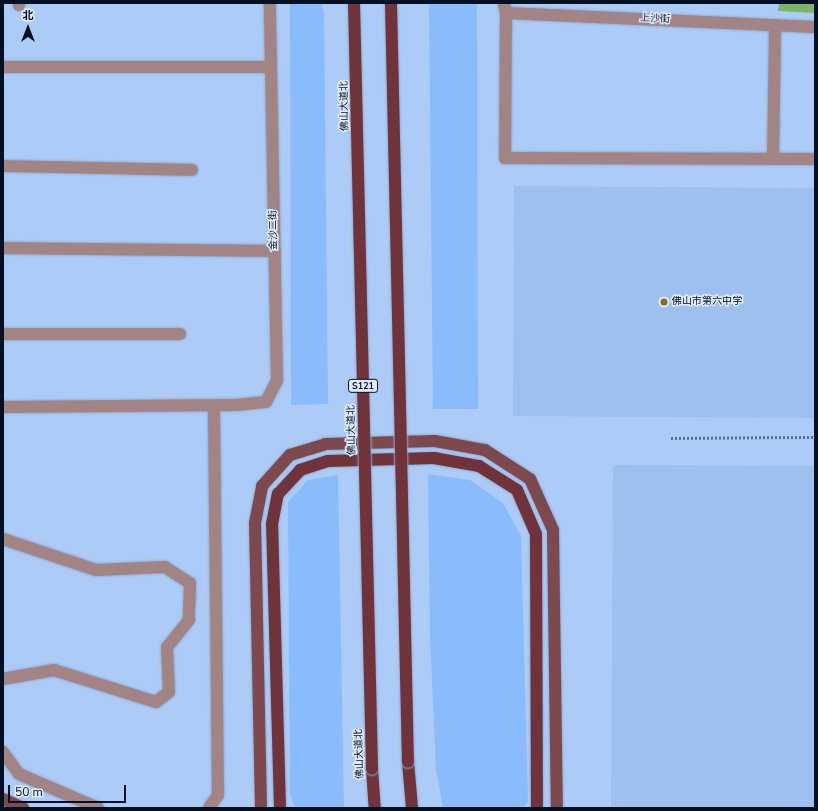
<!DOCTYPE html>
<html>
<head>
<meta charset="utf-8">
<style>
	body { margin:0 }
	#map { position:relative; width:818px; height:811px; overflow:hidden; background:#acccf7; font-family:"Nunito Sans","Noto Sans SC",sans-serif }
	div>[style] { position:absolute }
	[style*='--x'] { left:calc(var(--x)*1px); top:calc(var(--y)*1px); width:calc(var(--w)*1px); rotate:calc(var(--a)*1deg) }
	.built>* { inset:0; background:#9dc0ef }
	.green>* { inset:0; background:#89bbfd }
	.building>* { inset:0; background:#81b367 }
	.path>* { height:2.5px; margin-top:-1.25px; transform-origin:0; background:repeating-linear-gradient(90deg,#586e8d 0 2px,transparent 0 4px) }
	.roads { filter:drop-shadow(0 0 1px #8eaad1) drop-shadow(0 0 1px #8eaad1) }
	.minor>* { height:12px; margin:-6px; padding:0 6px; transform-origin:6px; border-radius:6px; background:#a38485 }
	.major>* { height:12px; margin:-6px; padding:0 6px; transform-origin:6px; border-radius:6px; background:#7e494d }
	.highway>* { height:12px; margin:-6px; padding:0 6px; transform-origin:6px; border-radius:6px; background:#703339 }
	.bridges { filter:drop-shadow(0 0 1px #8eaad1) drop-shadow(0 0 1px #8eaad1) }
	.highway-bridge>* { height:12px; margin:-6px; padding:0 6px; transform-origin:6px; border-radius:6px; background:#703339 }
	.dots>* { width:11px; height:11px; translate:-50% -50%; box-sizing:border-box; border:2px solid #dfecfc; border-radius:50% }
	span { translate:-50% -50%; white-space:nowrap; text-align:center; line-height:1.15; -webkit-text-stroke:3px #dfecfc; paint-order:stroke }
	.shield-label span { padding:1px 3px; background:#dfecfc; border:1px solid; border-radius:3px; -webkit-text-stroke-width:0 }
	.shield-label { font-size:9px; color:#041023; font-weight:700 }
	.street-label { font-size:10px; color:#041023 }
	.poi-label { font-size:10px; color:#041023 }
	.left { translate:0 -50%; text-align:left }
	.frame { position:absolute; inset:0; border:4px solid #041023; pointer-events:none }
	.north { position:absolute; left:8px; top:8px; width:40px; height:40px; -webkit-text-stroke:3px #dfecfc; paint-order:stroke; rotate:0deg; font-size:11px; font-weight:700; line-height:16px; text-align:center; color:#041023 }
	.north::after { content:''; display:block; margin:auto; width:14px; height:18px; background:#041023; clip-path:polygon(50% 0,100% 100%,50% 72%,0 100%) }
	.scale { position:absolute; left:8px; top:785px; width:118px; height:18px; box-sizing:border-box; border:2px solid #041023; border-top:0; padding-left:5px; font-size:12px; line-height:14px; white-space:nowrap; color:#041023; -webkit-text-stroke:3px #dfecfc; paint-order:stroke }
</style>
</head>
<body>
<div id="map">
	<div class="built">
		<i style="clip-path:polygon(514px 186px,815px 188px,815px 418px,513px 416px)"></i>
		<i style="clip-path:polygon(613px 465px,815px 466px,815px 808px,611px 808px)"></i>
	</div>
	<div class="green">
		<i style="clip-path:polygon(290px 3px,322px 3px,324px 15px,328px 404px,291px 405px)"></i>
		<i style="clip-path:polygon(429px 3px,477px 3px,478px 409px,433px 409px)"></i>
		<i style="clip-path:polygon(428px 474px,470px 480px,503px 503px,521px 536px,528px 801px,524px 808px,443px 808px,436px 769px,430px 635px)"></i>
		<i style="clip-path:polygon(338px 475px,344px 808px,295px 808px,290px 795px,288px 502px,308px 480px)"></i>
	</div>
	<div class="building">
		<i style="clip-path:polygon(779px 3px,815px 3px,815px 13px,778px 11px)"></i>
	</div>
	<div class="path">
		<i style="--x:671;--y:438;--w:144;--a:-0.4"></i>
	</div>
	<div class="roads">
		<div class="minor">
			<i style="--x:19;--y:3;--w:2;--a:90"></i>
			<i style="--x:504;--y:3;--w:10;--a:79"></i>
			<i style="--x:506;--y:13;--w:309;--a:2.6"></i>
			<i style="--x:506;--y:13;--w:145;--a:90.4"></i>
			<i style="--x:505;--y:158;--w:310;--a:0.2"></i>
			<i style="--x:3;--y:67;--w:268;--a:0"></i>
			<i style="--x:773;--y:159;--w:134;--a:-89.1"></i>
			<i style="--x:3;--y:166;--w:189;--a:1.2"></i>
			<i style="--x:3;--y:248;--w:272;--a:0.6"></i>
			<i style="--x:3;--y:334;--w:177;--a:0"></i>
			<i style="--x:3;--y:407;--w:233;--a:-0.5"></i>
			<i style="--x:236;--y:405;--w:30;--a:-6"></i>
			<i style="--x:266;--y:402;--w:25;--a:-63"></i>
			<i style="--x:277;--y:380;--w:377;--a:-91.1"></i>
			<i style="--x:3;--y:539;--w:98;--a:18.4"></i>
			<i style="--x:96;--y:570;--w:69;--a:-2.5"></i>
			<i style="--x:165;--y:567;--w:30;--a:33"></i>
			<i style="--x:190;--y:583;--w:37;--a:92"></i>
			<i style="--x:189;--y:620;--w:35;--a:129"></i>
			<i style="--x:167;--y:647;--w:45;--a:87.5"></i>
			<i style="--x:169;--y:692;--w:16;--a:142"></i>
			<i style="--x:156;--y:702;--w:107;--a:-162.6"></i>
			<i style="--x:54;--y:670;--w:52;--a:170"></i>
			<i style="--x:3;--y:752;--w:27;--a:54"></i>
			<i style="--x:19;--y:774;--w:86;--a:23.3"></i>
			<i style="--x:209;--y:808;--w:16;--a:-55"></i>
			<i style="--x:218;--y:795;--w:389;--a:-90.6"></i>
		</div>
		<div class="major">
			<i style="--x:3;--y:799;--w:22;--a:24"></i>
			<i style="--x:261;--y:808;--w:285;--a:-91.2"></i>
			<i style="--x:255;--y:523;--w:38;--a:-79"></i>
			<i style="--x:262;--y:486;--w:42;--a:-47.9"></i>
			<i style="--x:290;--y:455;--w:37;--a:-17"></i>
			<i style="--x:325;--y:444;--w:110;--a:-1.6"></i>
			<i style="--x:435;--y:441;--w:51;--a:10.2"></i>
			<i style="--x:485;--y:450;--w:54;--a:32.8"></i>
			<i style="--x:530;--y:479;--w:56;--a:65.7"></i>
			<i style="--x:553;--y:530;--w:278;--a:89.2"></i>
		</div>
		<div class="highway">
			<i style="--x:408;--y:762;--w:46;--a:85"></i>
			<i style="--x:372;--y:769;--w:39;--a:86"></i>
			<i style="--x:280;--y:808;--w:284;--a:-91.6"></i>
			<i style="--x:272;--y:524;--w:31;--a:-79"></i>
			<i style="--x:278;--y:494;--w:33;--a:-47"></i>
			<i style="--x:300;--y:470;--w:29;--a:-18"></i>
			<i style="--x:328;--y:461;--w:106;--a:-1.6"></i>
			<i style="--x:434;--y:458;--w:46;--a:10.1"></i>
			<i style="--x:479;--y:466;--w:45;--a:32.3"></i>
			<i style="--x:517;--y:490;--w:48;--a:66.6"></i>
			<i style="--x:536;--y:534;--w:274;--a:89.8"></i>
		</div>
	</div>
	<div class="bridges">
		<div class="highway-bridge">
			<i style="--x:354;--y:3;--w:766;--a:88.65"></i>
			<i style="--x:391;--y:3;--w:759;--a:88.72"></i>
		</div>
	</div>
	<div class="dots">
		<i style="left:664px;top:302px;background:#956715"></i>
	</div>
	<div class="shield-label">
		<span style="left:363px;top:386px">S121</span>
	</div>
	<div class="street-label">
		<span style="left:655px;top:19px;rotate:3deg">上沙街</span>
		<span style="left:345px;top:106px;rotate:-91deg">佛山大道北</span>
		<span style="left:274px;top:230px;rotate:-91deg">金沙二街</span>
		<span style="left:352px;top:430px;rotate:-91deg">佛山大道北</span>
		<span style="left:360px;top:754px;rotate:-92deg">佛山大道北</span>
	</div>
	<div class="poi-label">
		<span class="left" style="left:672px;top:302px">佛山市第六中学</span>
	</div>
	<div class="frame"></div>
	<div class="north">北</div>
	<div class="scale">50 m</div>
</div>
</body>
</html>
